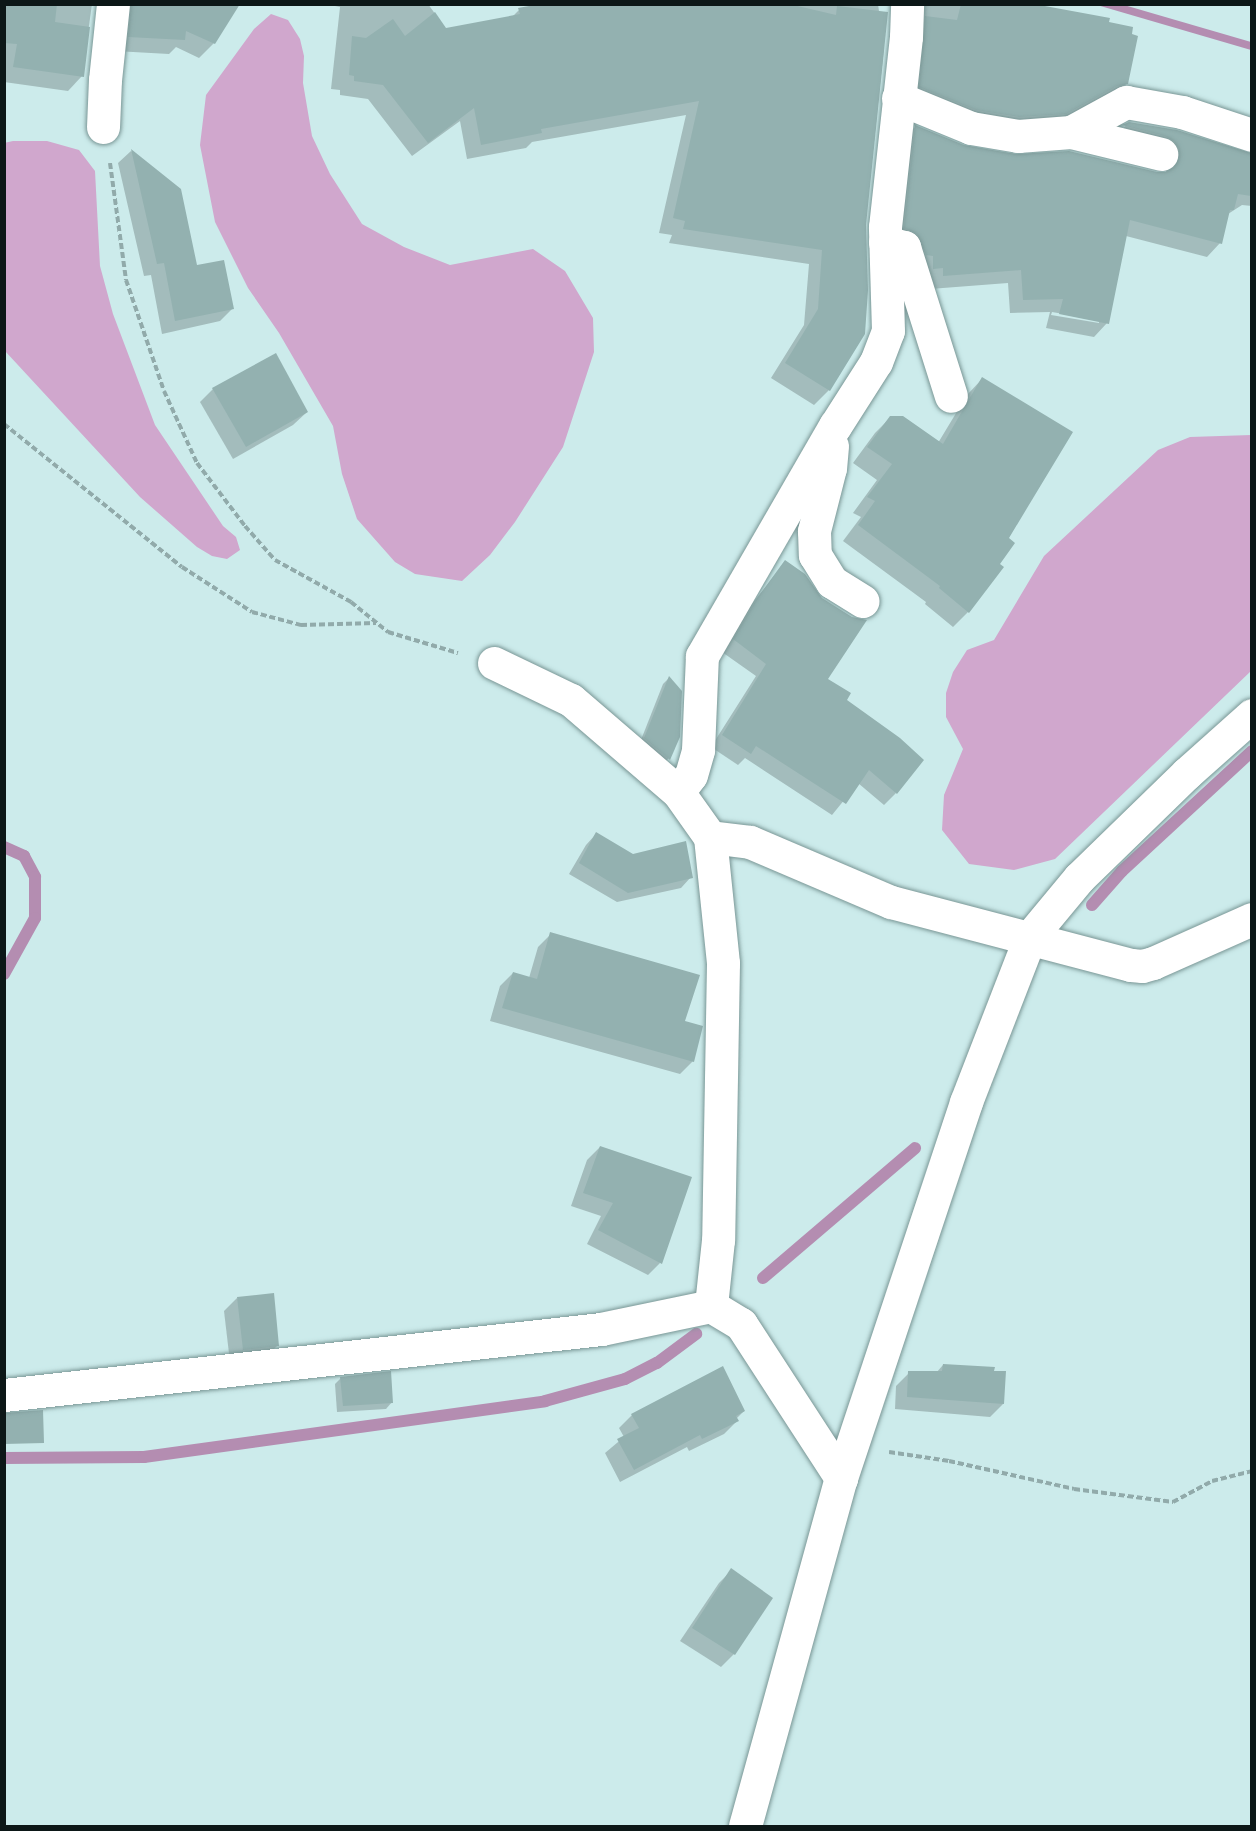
<!DOCTYPE html>
<html>
<head>
<meta charset="utf-8">
<style>
	body { margin:0 }
	#map { position:relative; width:1256px; height:1831px; overflow:hidden; background:#ccebeb; font-family:"PT Sans Narrow",sans-serif }
	div>[style] { position:absolute }
	[style*='--x'] { left:calc(var(--x)*1px); top:calc(var(--y)*1px); width:calc(var(--w)*1px); rotate:calc(var(--a)*1deg) }
	.forest>* { inset:0; background:#d0a7cd }
	.water>* { inset:0; background:#b48db1 }
	.shadow>* { inset:0; background:#0003 }
	.stream>* { height:12px; margin:-6px; padding:0 6px; transform-origin:6px; border-radius:6px; background:#b48db1 }
	.building>* { inset:0; background:#93b1b0 }
	.path>* { height:4px; margin-top:-2px; transform-origin:0; background:repeating-linear-gradient(90deg,#91aaaa 0 6px,transparent 0 9px) }
	.roads { filter:drop-shadow(0 0 2px #799695) drop-shadow(0 0 2px #799695) }
	.minor>* { height:33px; margin:-16.5px; padding:0 16.5px; transform-origin:16.5px; border-radius:16.5px; background:#fff }
	span { translate:-50% -50%; white-space:nowrap; text-align:center; line-height:1.15; -webkit-text-stroke:4.5px #d9f9f8; paint-order:stroke }
	.frame { position:absolute; inset:0; border:6px solid #0c1717; pointer-events:none }
</style>
</head>
<body>
<div id="map">
	<div class="forest">
		<i style="clip-path:polygon(271px 14px,288px 20px,300px 39px,304px 56px,303px 83px,312px 136px,330px 174px,362px 224px,404px 247px,450px 265px,533px 249px,565px 271px,593px 318px,594px 352px,563px 447px,515px 522px,490px 555px,462px 581px,415px 574px,395px 562px,357px 519px,342px 474px,333px 426px,279px 333px,248px 288px,215px 222px,200px 145px,206px 95px,254px 29px)"></i>
		<i style="clip-path:polygon(13px 141px,47px 141px,79px 150px,95px 171px,100px 266px,113px 314px,155px 425px,223px 526px,236px 537px,240px 550px,227px 559px,212px 556px,197px 547px,140px 497px,5px 351px,4px 143px)"></i>
		<i style="clip-path:polygon(1251px 435px,1251px 671px,1055px 859px,1014px 870px,969px 864px,942px 830px,944px 795px,963px 749px,946px 717px,946px 693px,953px 672px,967px 650px,994px 640px,1044px 556px,1158px 450px,1190px 437px)"></i>
	</div>
	<div class="water">
		<i style="clip-path:polygon(1097px 5px,1124px 5px,1251px 42px,1251px 50px)"></i>
	</div>
	<div class="shadow">
		<i style="clip-path:polygon(4px 4px,92px 4px,82px 76px,68px 91px,4px 82px)"></i>
		<i style="clip-path:polygon(111px 4px,239px 4px,214px 43px,199px 58px,176px 47px,169px 54px,115px 51px)"></i>
		<i style="clip-path:polygon(325px 4px,428px 4px,446px 29px,512px 17px,519px 10px,878px 4px,884px 48px,865px 225px,864px 334px,829px 390px,814px 405px,771px 378px,804px 325px,809px 264px,669px 243px,672px 235px,659px 233px,686px 115px,532px 142px,526px 148px,467px 159px,460px 121px,412px 156px,368px 99px,340px 95px,340px 90px,331px 89px,340px 7px)"></i>
		<i style="clip-path:polygon(903px 4px,1026px 4px,1108px 23px,1127px 83px,1112px 98px,1049px 128px,905px 101px)"></i>
		<i style="clip-path:polygon(evenodd,1129px 123px,1177px 132px,1252px 157px,1252px 206px,1242px 205px,1228px 214px,1220px 243px,1207px 257px,1126px 236px,1107px 323px,1094px 337px,1046px 328px,1050px 312px,1010px 313px,1008px 283px,930px 289px,891px 241px,902px 141px,915px 127px,964px 147px,1166px 174px,1166px 164px,1111px 139px,1129px 123px,1052px 312px,1099px 320px,1099px 323px,1051px 315px,1052px 312px)"></i>
		<i style="clip-path:polygon(131px 151px,180px 189px,196px 267px,233px 308px,220px 321px,162px 334px,151px 275px,144px 276px,118px 163px)"></i>
		<i style="clip-path:polygon(982px 379px,1007px 539px,998px 565px,968px 612px,953px 627px,925px 604px,926px 602px,843px 541px,861px 517px,853px 513px,877px 480px,853px 463px,875px 433px,891px 417px,938px 443px,967px 395px)"></i>
		<i style="clip-path:polygon(213px 389px,307px 412px,293px 425px,233px 459px,200px 402px)"></i>
		<i style="clip-path:polygon(786px 562px,826px 679px,845px 700px,896px 793px,884px 805px,858px 783px,832px 815px,745px 758px,738px 765px,711px 747px,756px 676px,722px 652px,746px 611px)"></i>
		<i style="clip-path:polygon(669px 678px,678px 737px,668px 759px,662px 765px,639px 745px,663px 684px)"></i>
		<i style="clip-path:polygon(596px 834px,632px 855px,691px 877px,681px 888px,617px 902px,569px 874px,586px 845px)"></i>
		<i style="clip-path:polygon(551px 934px,684px 1022px,693px 1061px,680px 1074px,490px 1021px,500px 986px,513px 973px,529px 978px,538px 947px)"></i>
		<i style="clip-path:polygon(600px 1147px,660px 1263px,648px 1275px,587px 1244px,601px 1216px,571px 1206px,587px 1160px)"></i>
		<i style="clip-path:polygon(237px 1298px,278px 1345px,265px 1358px,230px 1362px,224px 1311px)"></i>
		<i style="clip-path:polygon(943px 1365px,992px 1373px,1003px 1404px,990px 1417px,895px 1409px,896px 1386px,909px 1373px,936px 1373px)"></i>
		<i style="clip-path:polygon(722px 1368px,744px 1411px,736px 1419px,737px 1421px,724px 1434px,689px 1451px,687px 1447px,620px 1482px,605px 1453px,624px 1437px,619px 1428px,632px 1415px)"></i>
		<i style="clip-path:polygon(341px 1378px,392px 1402px,386px 1409px,337px 1412px,335px 1384px)"></i>
		<i style="clip-path:polygon(732px 1570px,734px 1654px,721px 1667px,680px 1641px,719px 1583px)"></i>
	</div>
	<div class="stream">
		<i style="--x:4;--y:847;--w:22;--a:24"></i>
		<i style="--x:24;--y:856;--w:24;--a:62"></i>
		<i style="--x:35;--y:877;--w:41;--a:90"></i>
		<i style="--x:35;--y:918;--w:64;--a:119"></i>
		<i style="--x:1092;--y:905;--w:45;--a:-48.6"></i>
		<i style="--x:1122;--y:871;--w:177;--a:-42.7"></i>
		<i style="--x:763;--y:1278;--w:200;--a:-40.5"></i>
		<i style="--x:4;--y:1458;--w:140;--a:-0.4"></i>
		<i style="--x:144;--y:1457;--w:405;--a:-7.9"></i>
		<i style="--x:545;--y:1401;--w:83;--a:-15.4"></i>
		<i style="--x:625;--y:1379;--w:36;--a:-27"></i>
		<i style="--x:657;--y:1363;--w:49;--a:-36.6"></i>
	</div>
	<div class="building">
		<i style="clip-path:polygon(4px 4px,57px 4px,55px 22px,90px 27px,84px 77px,13px 67px,17px 44px,4px 43px)"></i>
		<i style="clip-path:polygon(131px 4px,240px 4px,215px 44px,186px 31px,185px 40px,128px 37px)"></i>
		<i style="clip-path:polygon(540px 4px,789px 4px,836px 15px,837px 6px,888px 12px,866px 225px,868px 290px,865px 334px,830px 391px,785px 363px,818px 309px,822px 250px,683px 229px,685px 221px,673px 218px,699px 101px,541px 129px,542px 133px,481px 145px,474px 108px,428px 143px,383px 85px,354px 81px,354px 76px,349px 75px,352px 36px,366px 38px,393px 19px,405px 36px,435px 12px,446px 28px,520px 14px,518px 8px)"></i>
		<i style="clip-path:polygon(961px 4px,1034px 4px,1110px 18px,1109px 22px,1133px 27px,1132px 34px,1138px 36px,1128px 84px,1117px 86px,1066px 114px,1019px 117px,976px 110px,919px 87px,925px 16px,957px 20px)"></i>
		<i style="clip-path:polygon(1129px 122px,1177px 130px,1251px 153px,1251px 196px,1238px 194px,1234px 210px,1230px 210px,1222px 244px,1130px 220px,1109px 324px,1059px 314px,1063px 299px,1023px 300px,1021px 270px,943px 276px,943px 268px,933px 269px,933px 256px,926px 255px,917px 234px,904px 228px,915px 125px,964px 145px,1015px 154px,1069px 151px,1157px 172px,1166px 172px,1174px 167px,1179px 158px,1179px 149px,1174px 141px,1165px 136px,1122px 125px)"></i>
		<i style="clip-path:polygon(131px 149px,181px 189px,197px 265px,224px 260px,234px 309px,175px 321px,164px 263px,157px 264px)"></i>
		<i style="clip-path:polygon(276px 353px,308px 412px,246px 447px,212px 388px)"></i>
		<i style="clip-path:polygon(982px 377px,1073px 432px,1009px 538px,1015px 543px,1000px 564px,1004px 567px,969px 613px,939px 588px,940px 586px,858px 525px,875px 501px,867px 497px,892px 464px,867px 447px,890px 416px,903px 416px,943px 444px)"></i>
		<i style="clip-path:polygon(785px 560px,805px 574px,822px 598px,852px 617px,867px 620px,828px 679px,851px 693px,847px 700px,900px 738px,924px 760px,897px 794px,869px 770px,846px 804px,756px 746px,751px 754px,722px 735px,766px 664px,733px 639px,758px 597px)"></i>
		<i style="clip-path:polygon(669px 676px,682px 691px,680px 737px,670px 760px,644px 738px)"></i>
		<i style="clip-path:polygon(596px 832px,633px 854px,686px 841px,693px 878px,628px 893px,579px 863px)"></i>
		<i style="clip-path:polygon(550px 932px,700px 975px,685px 1021px,703px 1026px,694px 1062px,502px 1008px,513px 972px,537px 979px)"></i>
		<i style="clip-path:polygon(600px 1146px,692px 1177px,662px 1264px,598px 1230px,613px 1203px,583px 1193px)"></i>
		<i style="clip-path:polygon(274px 1293px,279px 1346px,243px 1350px,237px 1297px)"></i>
		<i style="clip-path:polygon(943px 1364px,995px 1367px,994px 1371px,1006px 1371px,1004px 1404px,907px 1397px,908px 1371px,942px 1371px)"></i>
		<i style="clip-path:polygon(723px 1366px,745px 1411px,736px 1416px,739px 1421px,702px 1439px,700px 1435px,634px 1470px,617px 1439px,639px 1428px,631px 1414px)"></i>
		<i style="clip-path:polygon(391px 1371px,393px 1403px,343px 1406px,340px 1377px)"></i>
		<i style="clip-path:polygon(43px 1410px,44px 1443px,4px 1444px,4px 1413px)"></i>
		<i style="clip-path:polygon(731px 1568px,773px 1598px,735px 1655px,692px 1628px)"></i>
	</div>
	<div class="path">
		<i style="--x:110;--y:163;--w:118;--a:82.2"></i>
		<i style="--x:126;--y:280;--w:117;--a:71.1"></i>
		<i style="--x:164;--y:391;--w:79;--a:65.4"></i>
		<i style="--x:197;--y:463;--w:79;--a:52.7"></i>
		<i style="--x:245;--y:526;--w:45;--a:48.6"></i>
		<i style="--x:275;--y:560;--w:87;--a:28.9"></i>
		<i style="--x:351;--y:602;--w:48;--a:39"></i>
		<i style="--x:388;--y:632;--w:73;--a:16.7"></i>
		<i style="--x:4;--y:424;--w:228;--a:38.8"></i>
		<i style="--x:182;--y:567;--w:83;--a:32.7"></i>
		<i style="--x:252;--y:612;--w:51;--a:14.9"></i>
		<i style="--x:301;--y:625;--w:75;--a:-1.5"></i>
		<i style="--x:889;--y:1452;--w:61;--a:8.5"></i>
		<i style="--x:949;--y:1461;--w:128;--a:12.6"></i>
		<i style="--x:1074;--y:1489;--w:100;--a:7.5"></i>
		<i style="--x:1173;--y:1502;--w:44;--a:-28.3"></i>
		<i style="--x:1212;--y:1481;--w:41;--a:-14"></i>
	</div>
	<div class="roads">
		<div class="minor">
			<i style="--x:898;--y:98;--w:79;--a:22.3"></i>
			<i style="--x:971;--y:128;--w:48;--a:9.7"></i>
			<i style="--x:1018;--y:136;--w:53;--a:-4.3"></i>
			<i style="--x:1071;--y:132;--w:63;--a:-28.6"></i>
			<i style="--x:1126;--y:102;--w:57;--a:10.1"></i>
			<i style="--x:1182;--y:112;--w:74;--a:18.2"></i>
			<i style="--x:103;--y:127;--w:47;--a:-87.6"></i>
			<i style="--x:105;--y:80;--w:76;--a:-84"></i>
			<i style="--x:1071;--y:132;--w:93;--a:13.7"></i>
			<i style="--x:885;--y:242;--w:20;--a:15"></i>
			<i style="--x:904;--y:247;--w:156;--a:72.5"></i>
			<i style="--x:832;--y:446;--w:22;--a:95"></i>
			<i style="--x:830;--y:468;--w:65;--a:104.3"></i>
			<i style="--x:814;--y:531;--w:24;--a:88"></i>
			<i style="--x:815;--y:555;--w:32;--a:58"></i>
			<i style="--x:832;--y:582;--w:36;--a:32"></i>
			<i style="--x:494;--y:663;--w:85;--a:25.7"></i>
			<i style="--x:571;--y:700;--w:141;--a:40.7"></i>
			<i style="--x:678;--y:792;--w:55;--a:54.6"></i>
			<i style="--x:710;--y:837;--w:127;--a:84.1"></i>
			<i style="--x:723;--y:963;--w:277;--a:91"></i>
			<i style="--x:718;--y:1240;--w:66;--a:96.1"></i>
			<i style="--x:678;--y:792;--w:21;--a:-53"></i>
			<i style="--x:691;--y:775;--w:26;--a:-74"></i>
			<i style="--x:698;--y:750;--w:94;--a:-87.6"></i>
			<i style="--x:702;--y:656;--w:266;--a:-60"></i>
			<i style="--x:835;--y:426;--w:76;--a:-57.4"></i>
			<i style="--x:876;--y:362;--w:33;--a:-69"></i>
			<i style="--x:888;--y:331;--w:104;--a:-91.7"></i>
			<i style="--x:885;--y:227;--w:191;--a:-83.7"></i>
			<i style="--x:906;--y:37;--w:33;--a:-88"></i>
			<i style="--x:710;--y:837;--w:40;--a:7.1"></i>
			<i style="--x:750;--y:842;--w:153;--a:23.1"></i>
			<i style="--x:891;--y:902;--w:248;--a:14.7"></i>
			<i style="--x:1131;--y:965;--w:11;--a:5"></i>
			<i style="--x:1142;--y:966;--w:11;--a:-15"></i>
			<i style="--x:1153;--y:963;--w:108;--a:-24"></i>
			<i style="--x:4;--y:1395;--w:601;--a:-6.31"></i>
			<i style="--x:601;--y:1329;--w:112;--a:-11.8"></i>
			<i style="--x:711;--y:1306;--w:35;--a:31"></i>
			<i style="--x:741;--y:1324;--w:184;--a:57"></i>
			<i style="--x:745;--y:1826;--w:361;--a:-74.6"></i>
			<i style="--x:841;--y:1478;--w:396;--a:-71.6"></i>
			<i style="--x:966;--y:1102;--w:177;--a:-68.8"></i>
			<i style="--x:1030;--y:937;--w:77;--a:-50.3"></i>
			<i style="--x:1079;--y:878;--w:151;--a:-44.2"></i>
			<i style="--x:1187;--y:773;--w:87;--a:-41.7"></i>
		</div>
	</div>
	<div class="frame"></div>
</div>
</body>
</html>
